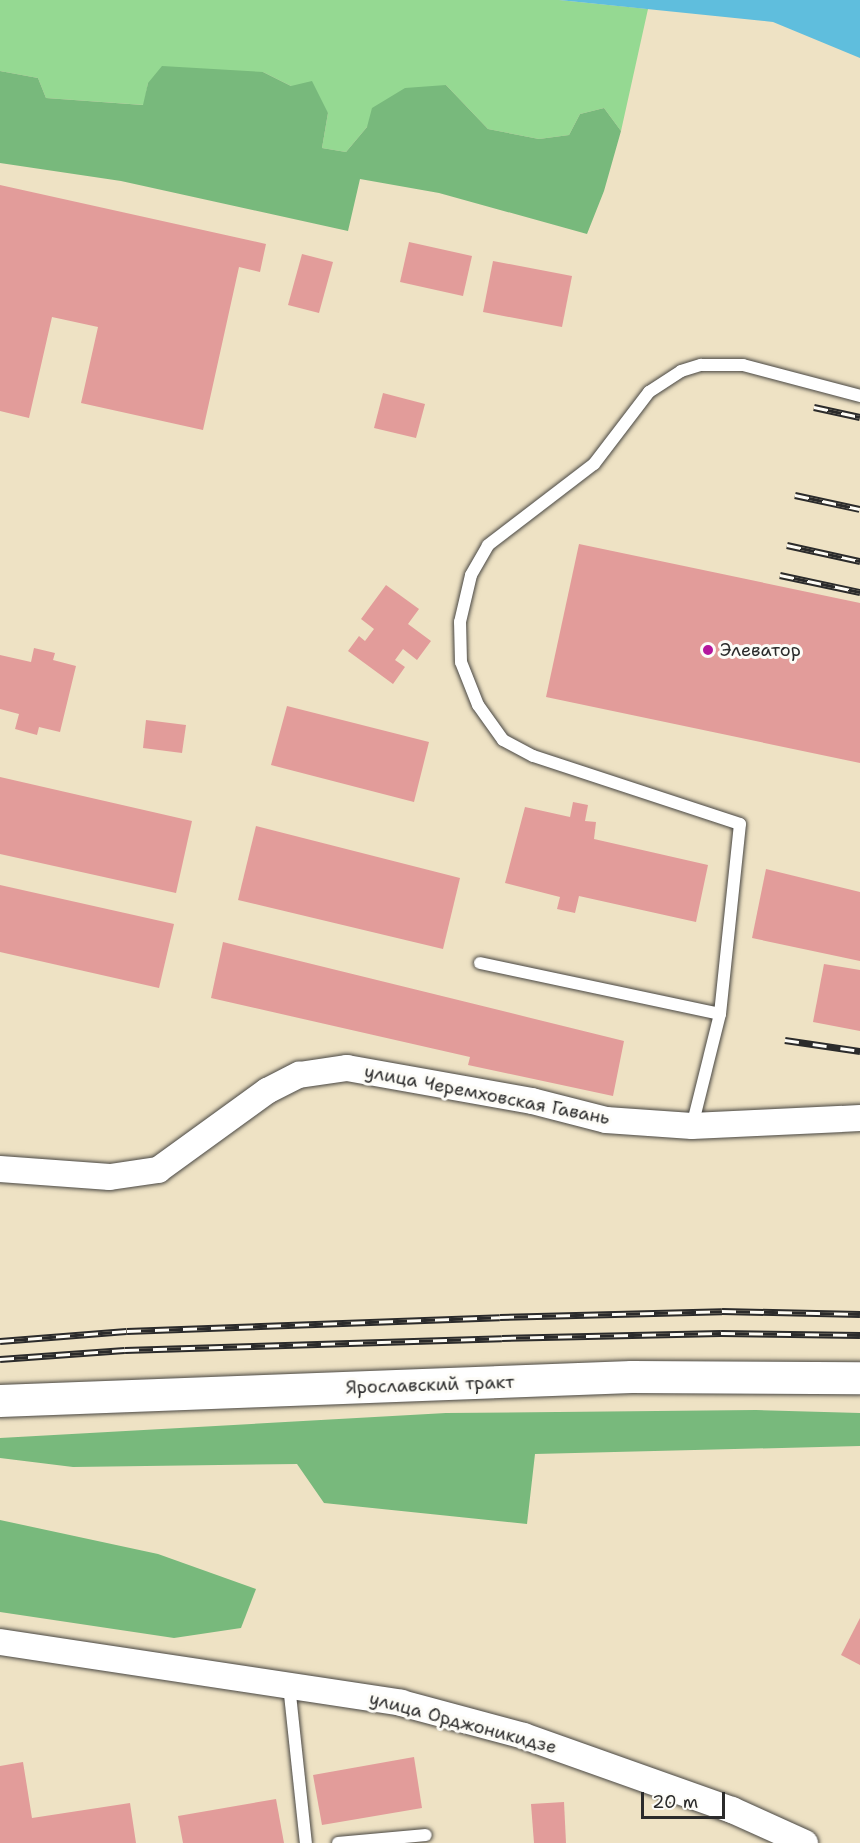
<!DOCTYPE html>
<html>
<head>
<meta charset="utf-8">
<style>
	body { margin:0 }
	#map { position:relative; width:860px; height:1843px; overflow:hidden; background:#eee2c4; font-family:"Shantell Sans",sans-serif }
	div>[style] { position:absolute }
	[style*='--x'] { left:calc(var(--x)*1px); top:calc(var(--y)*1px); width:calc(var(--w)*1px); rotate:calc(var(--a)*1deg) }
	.green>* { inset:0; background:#95d992 }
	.forest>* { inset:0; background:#78b97c }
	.water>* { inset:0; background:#5fbedd }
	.building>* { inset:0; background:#e29c9a }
	.roads { filter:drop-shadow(0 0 2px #484642) drop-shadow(0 0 2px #484642) }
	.service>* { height:12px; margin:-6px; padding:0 6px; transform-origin:6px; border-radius:6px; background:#fff }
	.minor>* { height:26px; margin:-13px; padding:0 13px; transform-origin:13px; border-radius:13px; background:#fff }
	.tertiary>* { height:32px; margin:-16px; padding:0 16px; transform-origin:16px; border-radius:16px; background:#fff }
	.rail>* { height:7px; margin-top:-3.5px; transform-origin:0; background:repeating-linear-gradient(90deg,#fdfcf7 0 14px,#2b2b2b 0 28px); box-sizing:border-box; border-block:2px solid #2b2b2b }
	.dots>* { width:16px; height:16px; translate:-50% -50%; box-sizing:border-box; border:3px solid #fdfcf7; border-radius:50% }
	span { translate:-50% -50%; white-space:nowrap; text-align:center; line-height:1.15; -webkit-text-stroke:6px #fdfcf7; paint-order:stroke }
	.poi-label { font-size:18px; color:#2b2b2b }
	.left { translate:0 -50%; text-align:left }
	.street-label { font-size:18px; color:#2b2b2b }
	.scale { position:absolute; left:641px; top:1792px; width:84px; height:27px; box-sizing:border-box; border:3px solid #2b2b2b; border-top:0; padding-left:8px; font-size:18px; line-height:21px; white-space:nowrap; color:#2b2b2b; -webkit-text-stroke:4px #fdfcf7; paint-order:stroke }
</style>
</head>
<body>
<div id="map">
	<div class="green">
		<i style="clip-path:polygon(0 0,559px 0,648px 9px,621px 131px,604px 108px,580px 114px,569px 135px,539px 139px,488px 129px,446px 85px,367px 127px,346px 152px,322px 148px,328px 113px,291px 86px,263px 72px,148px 83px,144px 105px,46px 98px,38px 78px,0 71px)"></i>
	</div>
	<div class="forest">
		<i style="clip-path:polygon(162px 66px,263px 72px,291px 86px,312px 81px,328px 113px,322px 148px,346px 152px,367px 127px,372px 108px,405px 88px,446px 85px,488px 129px,539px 139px,569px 135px,580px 114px,604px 108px,621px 131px,604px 191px,587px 234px,439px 193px,360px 179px,348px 231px,121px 181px,0 163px,0 71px,38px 78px,46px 98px,143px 105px,148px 83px)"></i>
		<i style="clip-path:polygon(756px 1410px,860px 1413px,860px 1446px,535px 1454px,527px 1524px,324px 1503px,297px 1464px,73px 1467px,0 1458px,0 1438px,446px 1413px)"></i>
		<i style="clip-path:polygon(0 1520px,158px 1554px,256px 1589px,241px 1628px,174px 1638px,0 1612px)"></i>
	</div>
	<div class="water">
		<i style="clip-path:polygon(559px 0,860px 0,860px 58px,773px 22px)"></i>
	</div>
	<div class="building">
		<i style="clip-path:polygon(0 185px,266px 244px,260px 272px,239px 267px,203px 430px,81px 403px,98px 327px,52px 317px,29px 418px,0 411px)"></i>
		<i style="clip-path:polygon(409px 242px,472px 256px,463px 296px,400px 282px)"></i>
		<i style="clip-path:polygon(302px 254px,333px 262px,319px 313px,288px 305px)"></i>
		<i style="clip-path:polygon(493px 261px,572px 276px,562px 327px,483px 312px)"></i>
		<i style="clip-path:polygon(383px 393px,425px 404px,416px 438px,374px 428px)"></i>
		<i style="clip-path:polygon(579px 544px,860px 603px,860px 763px,546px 697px)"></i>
		<i style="clip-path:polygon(386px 585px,419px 609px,408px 624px,431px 641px,417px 660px,403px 649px,395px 660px,405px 667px,393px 684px,348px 651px,359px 636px,365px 641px,374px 629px,361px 619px)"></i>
		<i style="clip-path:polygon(34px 648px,55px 653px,53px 660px,76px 666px,60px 732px,39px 727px,37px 735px,15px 729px,19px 714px,0 709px,0 655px,31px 662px)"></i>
		<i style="clip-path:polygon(287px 706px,429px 742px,414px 802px,271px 765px)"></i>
		<i style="clip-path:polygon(146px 720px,186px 725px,182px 753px,143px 748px)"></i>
		<i style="clip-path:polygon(0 777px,192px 821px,176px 893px,0 854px)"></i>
		<i style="clip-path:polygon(573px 802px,588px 805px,585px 821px,596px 822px,594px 839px,708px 865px,696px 922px,579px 896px,575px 913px,557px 909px,560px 897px,505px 883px,525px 807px,570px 817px)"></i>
		<i style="clip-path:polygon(256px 826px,460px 878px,443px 949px,238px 900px)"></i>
		<i style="clip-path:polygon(766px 869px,860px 892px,860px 961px,752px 938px)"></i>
		<i style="clip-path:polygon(0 885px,174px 924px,159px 988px,0 952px)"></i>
		<i style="clip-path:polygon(223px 942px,624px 1041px,613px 1096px,468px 1065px,470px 1057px,211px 998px)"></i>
		<i style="clip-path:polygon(824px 964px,860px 970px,860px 1031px,813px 1022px)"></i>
		<i style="clip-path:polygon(860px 1618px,860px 1665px,841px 1655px)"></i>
		<i style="clip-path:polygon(414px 1757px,422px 1808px,322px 1825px,313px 1775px)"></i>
		<i style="clip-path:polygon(23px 1762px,32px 1818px,130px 1803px,136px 1843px,0 1843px,0 1766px)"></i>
		<i style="clip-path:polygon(276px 1799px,284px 1843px,183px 1843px,178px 1816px)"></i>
		<i style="clip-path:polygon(564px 1802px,566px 1843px,534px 1843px,531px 1804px)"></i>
	</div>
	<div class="roads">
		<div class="service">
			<i style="--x:480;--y:963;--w:245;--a:12"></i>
			<i style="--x:720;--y:1014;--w:115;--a:104"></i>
			<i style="--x:720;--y:1014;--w:191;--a:-84"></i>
			<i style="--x:740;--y:824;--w:218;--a:-161.8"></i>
			<i style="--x:533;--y:756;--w:34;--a:-152"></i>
			<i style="--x:503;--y:740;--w:43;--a:-125.5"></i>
			<i style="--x:478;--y:705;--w:46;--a:-111.6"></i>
			<i style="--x:461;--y:662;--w:40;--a:-91.4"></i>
			<i style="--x:460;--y:622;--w:48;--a:-76.8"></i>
			<i style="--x:471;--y:575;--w:34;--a:-60"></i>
			<i style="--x:488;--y:545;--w:133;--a:-37.4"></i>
			<i style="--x:594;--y:464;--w:91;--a:-52.6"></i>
			<i style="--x:649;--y:392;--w:38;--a:-33"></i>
			<i style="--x:681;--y:371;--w:21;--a:-17"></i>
			<i style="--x:701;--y:365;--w:42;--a:0"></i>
			<i style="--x:743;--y:365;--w:121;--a:14.8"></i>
			<i style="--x:289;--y:1685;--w:159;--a:83.9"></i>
			<i style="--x:338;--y:1843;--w:88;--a:-5.2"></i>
		</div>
		<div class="minor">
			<i style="--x:0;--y:1169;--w:110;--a:4.2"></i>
			<i style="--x:110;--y:1177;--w:49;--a:-8.3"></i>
			<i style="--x:158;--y:1170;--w:135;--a:-35.9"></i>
			<i style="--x:267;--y:1091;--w:36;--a:-27"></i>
			<i style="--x:299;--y:1075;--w:49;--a:-8.3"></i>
			<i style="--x:347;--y:1068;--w:188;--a:10.1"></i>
			<i style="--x:532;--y:1101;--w:76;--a:14.4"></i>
			<i style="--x:606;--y:1120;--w:86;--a:4"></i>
			<i style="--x:692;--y:1126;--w:168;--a:-2.7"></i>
			<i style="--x:0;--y:1642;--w:406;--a:8.6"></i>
			<i style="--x:401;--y:1703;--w:127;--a:15"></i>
			<i style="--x:524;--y:1736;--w:221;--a:19.6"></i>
			<i style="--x:732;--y:1810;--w:80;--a:24.3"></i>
		</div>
		<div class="tertiary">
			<i style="--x:0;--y:1401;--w:632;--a:-2.17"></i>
			<i style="--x:632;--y:1377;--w:228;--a:0.3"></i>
		</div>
	</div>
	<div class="rail">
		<i style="--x:814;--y:407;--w:47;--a:12.3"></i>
		<i style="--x:795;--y:495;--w:66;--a:12.2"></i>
		<i style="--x:787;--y:545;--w:75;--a:12.4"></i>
		<i style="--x:780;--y:575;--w:82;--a:12"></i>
		<i style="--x:785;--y:1040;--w:76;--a:8.3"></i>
		<i style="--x:0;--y:1341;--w:127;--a:-4.5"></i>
		<i style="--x:127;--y:1331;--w:373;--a:-2.1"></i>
		<i style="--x:500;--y:1317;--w:222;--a:-1.5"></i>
		<i style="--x:722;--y:1311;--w:138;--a:1.2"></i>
		<i style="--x:0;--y:1359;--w:125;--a:-4.1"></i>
		<i style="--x:125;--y:1350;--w:377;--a:-1.8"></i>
		<i style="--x:502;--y:1338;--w:219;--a:-1.3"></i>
		<i style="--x:721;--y:1333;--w:139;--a:0.8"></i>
	</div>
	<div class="dots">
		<i style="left:708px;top:650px;background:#b5179e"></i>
	</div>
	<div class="poi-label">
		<span class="left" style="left:720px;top:650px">Элеватор</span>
	</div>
	<div class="street-label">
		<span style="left:487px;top:1095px;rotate:11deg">улица Черемховская Гавань</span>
		<span style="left:430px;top:1385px;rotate:-2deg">Ярославский тракт</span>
		<span style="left:463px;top:1723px;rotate:15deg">улица Орджоникидзе</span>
	</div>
	<div class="scale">20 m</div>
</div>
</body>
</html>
